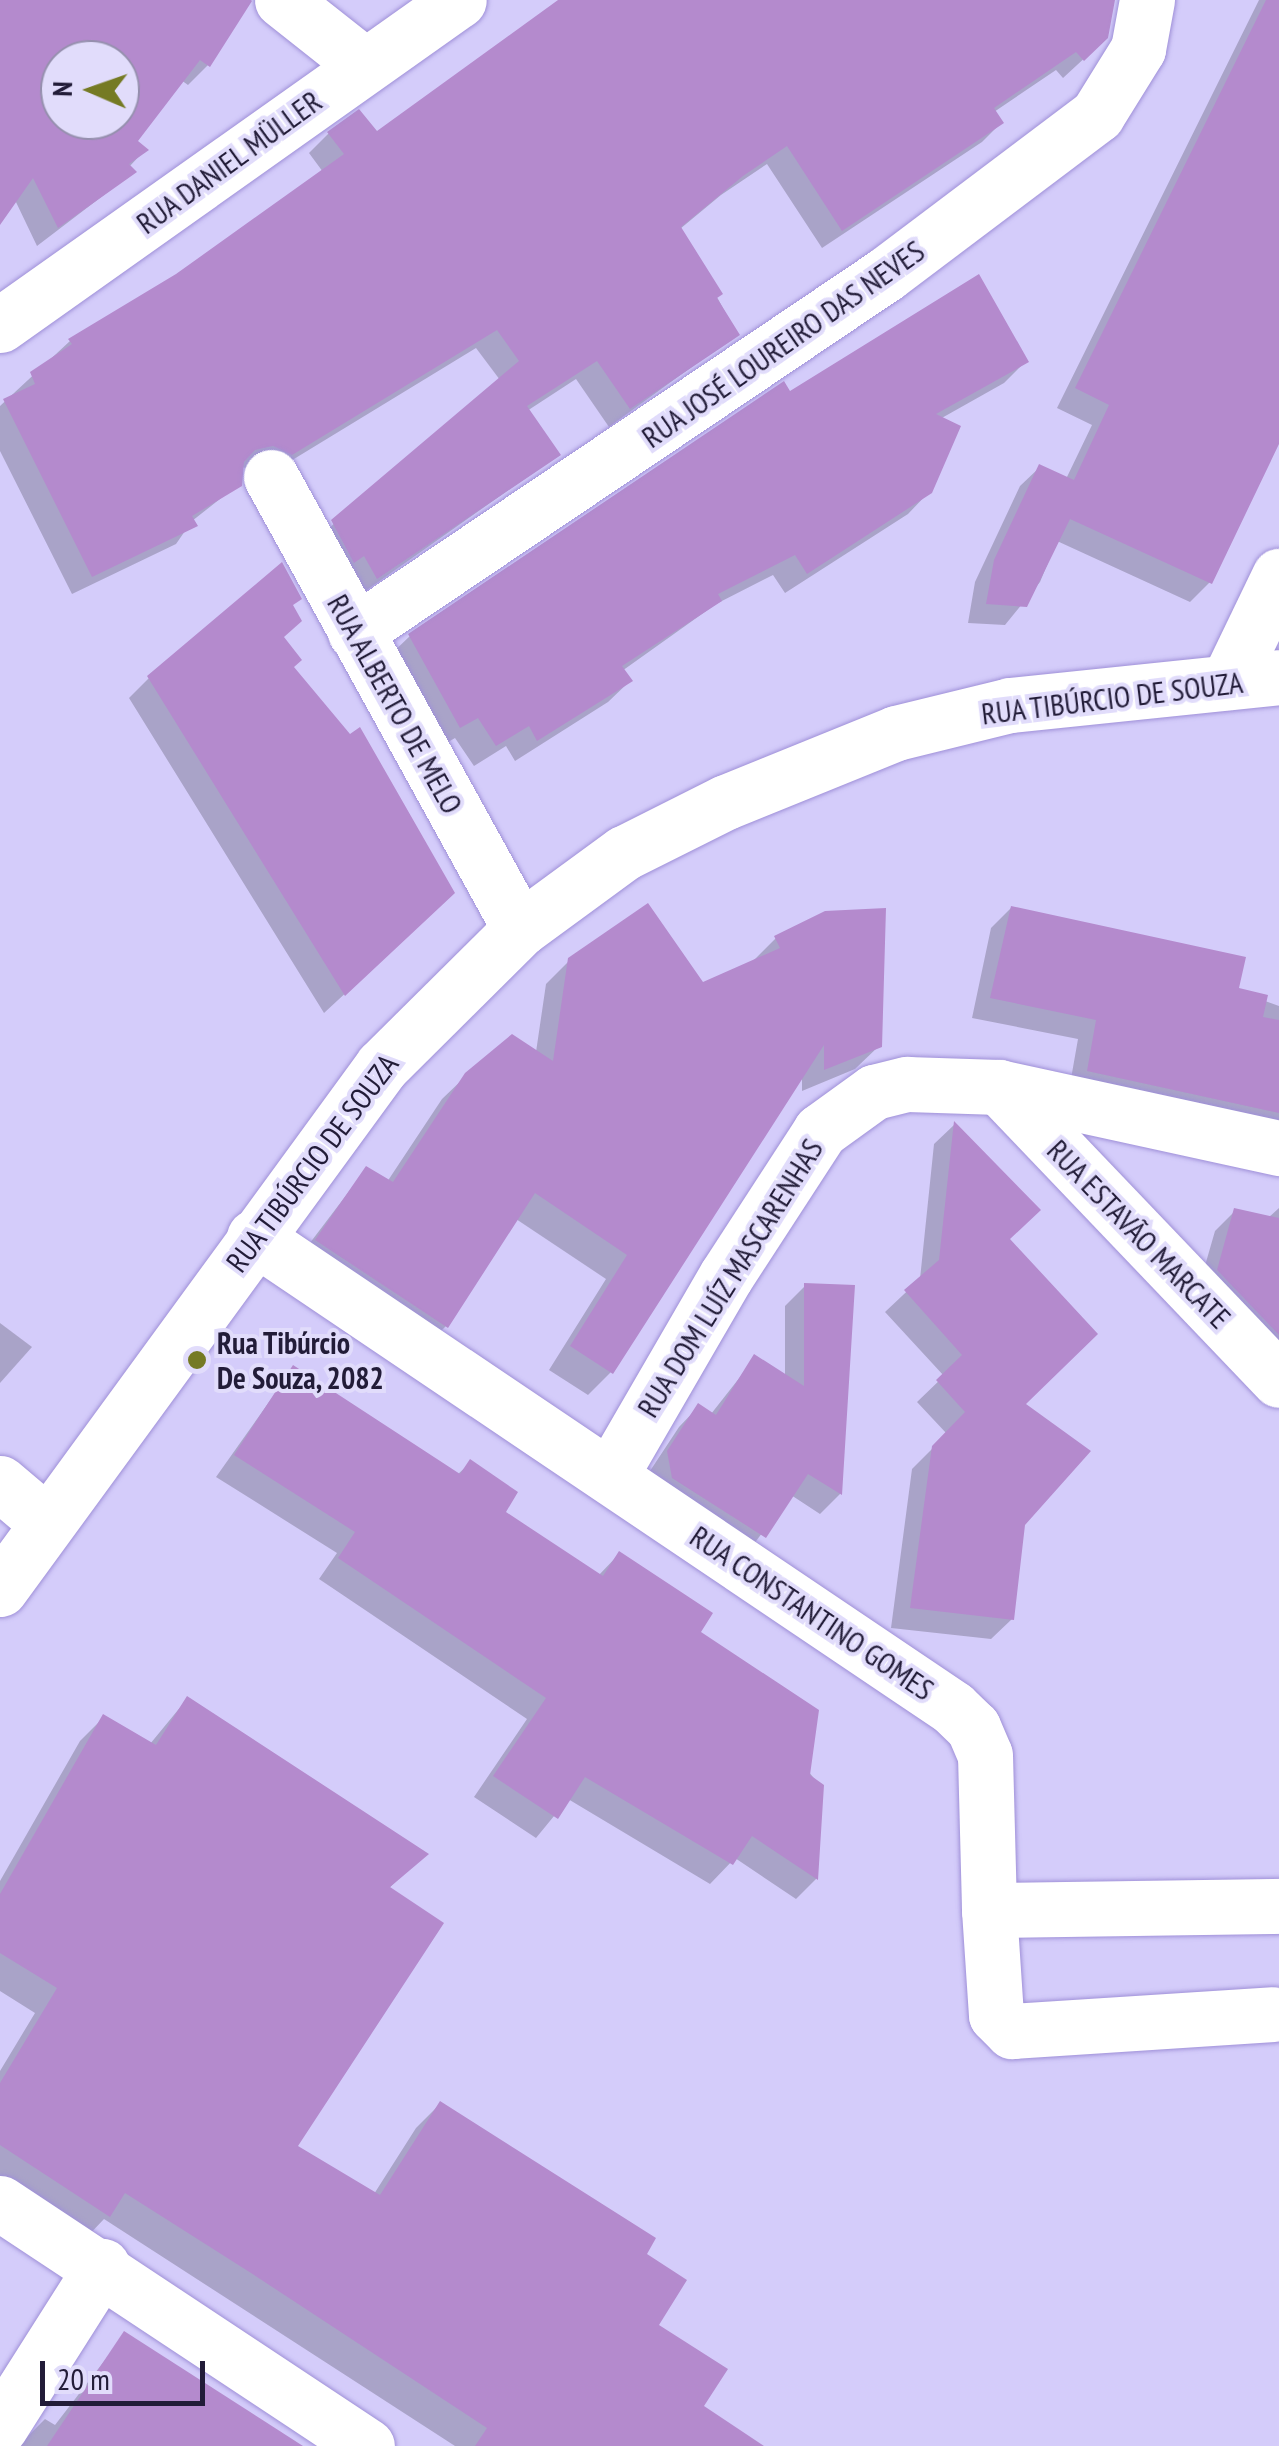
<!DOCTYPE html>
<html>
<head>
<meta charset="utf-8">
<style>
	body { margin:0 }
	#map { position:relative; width:1279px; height:2446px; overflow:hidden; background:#d4ccfa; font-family:"PT Sans Narrow",sans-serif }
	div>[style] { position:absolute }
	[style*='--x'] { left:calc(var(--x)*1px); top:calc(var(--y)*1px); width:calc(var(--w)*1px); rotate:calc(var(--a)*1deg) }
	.shadow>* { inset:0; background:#0003 }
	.building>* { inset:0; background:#b48acd }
	.roads { filter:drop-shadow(0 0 2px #9f90d8) drop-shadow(0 0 2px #9f90d8) }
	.minor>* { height:55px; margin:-27.5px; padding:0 27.5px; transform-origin:27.5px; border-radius:27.5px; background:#fff }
	.major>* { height:55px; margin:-27.5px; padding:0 27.5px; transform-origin:27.5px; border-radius:27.5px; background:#fff }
	.dots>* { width:28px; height:28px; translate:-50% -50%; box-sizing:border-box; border:5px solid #e1dcfb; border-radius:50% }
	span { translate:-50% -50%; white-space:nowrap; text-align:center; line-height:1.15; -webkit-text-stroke:8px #e1dcfb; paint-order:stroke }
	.street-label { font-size:30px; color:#221c38 }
	.poi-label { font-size:30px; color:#221c38; font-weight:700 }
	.left { translate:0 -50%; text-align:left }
	.north { position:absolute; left:40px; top:40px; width:100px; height:100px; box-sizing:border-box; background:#e1dcfb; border:2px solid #958fad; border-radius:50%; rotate:272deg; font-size:28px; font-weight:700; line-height:40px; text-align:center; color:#221c38 }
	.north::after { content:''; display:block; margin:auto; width:35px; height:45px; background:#757a24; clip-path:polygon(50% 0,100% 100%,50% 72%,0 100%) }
	.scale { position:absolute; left:40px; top:2361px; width:165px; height:45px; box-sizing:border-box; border:5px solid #221c38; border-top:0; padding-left:12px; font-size:30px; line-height:35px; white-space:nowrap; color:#221c38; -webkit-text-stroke:8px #e1dcfb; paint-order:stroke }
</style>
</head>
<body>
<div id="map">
	<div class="shadow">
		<i style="clip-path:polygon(evenodd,0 0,238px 0,208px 65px,188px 85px,181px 80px,135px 142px,145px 150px,129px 167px,134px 172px,37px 246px,15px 200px,0 221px,0 0,60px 60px,120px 60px,120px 120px,60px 120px,60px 60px)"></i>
		<i style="clip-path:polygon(562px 0,1111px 0,1103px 41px,1063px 78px,1056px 70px,994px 112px,1001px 123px,982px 142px,822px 248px,767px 164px,721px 195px,680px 229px,737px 334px,609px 427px,576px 379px,527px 411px,558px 455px,357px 597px,313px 542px,500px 380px,476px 348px,271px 473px,241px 467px,239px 484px,192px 521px,176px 544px,72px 594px,0 451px,0 406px,70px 341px,177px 276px,323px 172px,309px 153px,328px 134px,358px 113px,376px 134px)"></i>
		<i style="clip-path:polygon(1259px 0,1279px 0,1279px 438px,1210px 582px,1190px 602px,1057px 541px,1040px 582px,1005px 625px,968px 623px,975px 582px,1020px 486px,1040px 467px,1066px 479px,1092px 425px,1057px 408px)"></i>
		<i style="clip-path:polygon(1026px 361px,1004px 383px,940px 419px,930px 491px,908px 514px,785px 593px,773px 575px,716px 604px,622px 671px,630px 681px,608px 702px,515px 761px,506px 746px,474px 766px,455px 738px,438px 748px,388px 657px,410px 636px,789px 395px)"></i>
		<i style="clip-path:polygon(291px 607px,282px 638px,291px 668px,432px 913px,324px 1013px,129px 698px,149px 678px)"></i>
		<i style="clip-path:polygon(1011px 908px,1279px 1006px,1279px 1137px,1069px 1090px,1078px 1039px,972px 1018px,991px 928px)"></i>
		<i style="clip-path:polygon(776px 938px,879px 1046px,855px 1069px,802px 1091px,802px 1075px,611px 1372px,588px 1395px,549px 1370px,606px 1279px,516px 1219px,446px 1326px,423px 1349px,294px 1264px,366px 1169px,387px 1182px,442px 1099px,467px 1075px,536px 1052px,546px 984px,570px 960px,702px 985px,753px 961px)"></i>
		<i style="clip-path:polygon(954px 1125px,1037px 1210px,1007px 1240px,1023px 1405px,1023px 1524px,1012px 1619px,991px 1639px,891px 1628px,912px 1469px,947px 1434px,917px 1402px,944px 1376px,885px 1312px,920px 1279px,934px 1144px)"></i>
		<i style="clip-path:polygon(1279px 1208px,1279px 1381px,1198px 1290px,1215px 1231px,1235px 1211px,1268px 1218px)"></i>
		<i style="clip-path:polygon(805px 1286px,852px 1288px,840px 1494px,820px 1514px,791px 1495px,744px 1557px,648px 1474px,679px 1427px,699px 1406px,711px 1414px,755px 1358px,785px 1376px,785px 1306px)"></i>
		<i style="clip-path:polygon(0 1323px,32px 1347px,0 1383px)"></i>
		<i style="clip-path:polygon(293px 1368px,457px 1475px,470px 1463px,502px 1513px,598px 1576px,619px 1554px,697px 1633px,821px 1787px,816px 1879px,796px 1899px,735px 1858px,710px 1884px,568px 1799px,536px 1838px,474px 1797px,527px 1719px,319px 1579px,337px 1553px,216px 1477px)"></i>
		<i style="clip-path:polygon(187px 1699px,425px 1854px,388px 1889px,295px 2147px,374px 2194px,416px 2128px,440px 2104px,643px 2255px,656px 2326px,701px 2407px,759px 2446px,455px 2446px,104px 2219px,84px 2240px,0 2185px,0 2071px,35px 2013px,0 1991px,0 1881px,80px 1741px,104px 1717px,150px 1744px)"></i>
		<i style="clip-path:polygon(125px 2334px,299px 2446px,18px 2446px,45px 2419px,55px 2425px)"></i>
	</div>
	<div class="building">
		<i style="clip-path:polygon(evenodd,0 0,251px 0,252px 1px,210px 67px,200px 60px,138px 141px,149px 150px,129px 164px,137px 172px,58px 228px,33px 178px,0 225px,0 0,60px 60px,120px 60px,120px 120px,60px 120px,60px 60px)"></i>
		<i style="clip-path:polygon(558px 0,1115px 0,1108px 38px,1084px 61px,1076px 52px,994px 108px,1004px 123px,842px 231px,787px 146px,743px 176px,681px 227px,723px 294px,717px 298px,740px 335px,630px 409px,597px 361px,527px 406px,561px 455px,377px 579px,364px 556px,354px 563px,331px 520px,519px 361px,497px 330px,292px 455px,273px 446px,255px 450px,244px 462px,242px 486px,192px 516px,198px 526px,92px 577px,3px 399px,35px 384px,30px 372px,72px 344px,68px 339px,176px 274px,344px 154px,327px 132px,359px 109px,377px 131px)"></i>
		<i style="clip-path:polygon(1266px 0,1279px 0,1279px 444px,1212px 584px,1070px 519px,1027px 607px,986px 604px,994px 560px,1039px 464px,1074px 480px,1109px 405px,1075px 388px)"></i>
		<i style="clip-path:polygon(979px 274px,1029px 362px,936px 414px,961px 426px,932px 493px,807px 574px,795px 555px,718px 594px,722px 601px,622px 666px,633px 681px,537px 741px,529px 726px,496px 746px,478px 718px,460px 728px,408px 634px,784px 381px,790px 391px)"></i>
		<i style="clip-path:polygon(282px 562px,302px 599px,293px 605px,302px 621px,284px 637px,302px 660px,294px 667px,350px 734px,360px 727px,455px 893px,345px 996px,147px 676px)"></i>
		<i style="clip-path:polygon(648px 903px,703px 982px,780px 948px,774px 936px,825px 911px,886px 908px,882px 1047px,824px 1070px,824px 1045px,613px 1374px,570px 1346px,627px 1255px,535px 1193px,448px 1328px,315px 1240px,366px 1166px,393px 1182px,465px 1073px,512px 1034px,553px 1061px,568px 958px)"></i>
		<i style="clip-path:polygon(1011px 906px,1246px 957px,1239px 988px,1268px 995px,1263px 1017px,1279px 1020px,1279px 1113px,1087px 1071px,1096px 1020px,990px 998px)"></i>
		<i style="clip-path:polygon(954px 1121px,1041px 1210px,1010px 1239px,1098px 1334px,1026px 1404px,1091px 1451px,1025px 1525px,1014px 1620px,910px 1608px,932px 1446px,965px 1412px,936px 1380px,962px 1355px,904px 1290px,939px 1260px)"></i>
		<i style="clip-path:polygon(1234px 1208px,1279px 1218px,1279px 1335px,1217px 1270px)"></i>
		<i style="clip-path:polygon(804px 1283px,855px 1285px,842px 1495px,808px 1474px,766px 1538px,672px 1478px,667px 1451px,698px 1403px,716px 1415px,754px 1354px,804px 1386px)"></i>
		<i style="clip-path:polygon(293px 1365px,460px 1474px,470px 1459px,518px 1492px,506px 1512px,603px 1576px,619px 1551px,713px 1613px,701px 1632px,819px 1710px,810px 1775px,824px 1785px,818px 1880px,752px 1836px,733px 1865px,585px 1777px,558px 1819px,493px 1776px,546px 1698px,338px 1558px,355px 1532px,234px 1455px)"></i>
		<i style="clip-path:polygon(187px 1696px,429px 1854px,390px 1887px,444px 1923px,298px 2146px,380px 2195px,440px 2101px,656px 2238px,647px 2254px,687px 2280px,659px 2325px,728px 2369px,704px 2406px,764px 2446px,475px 2446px,487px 2428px,251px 2273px,125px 2193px,110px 2217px,0 2145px,0 2083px,57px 1988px,0 1953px,0 1894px,103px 1714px,156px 1745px)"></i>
		<i style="clip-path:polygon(124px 2331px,303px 2446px,47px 2446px)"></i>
	</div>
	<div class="roads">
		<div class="minor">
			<i style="--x:282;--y:0;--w:103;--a:38.3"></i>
			<i style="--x:0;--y:325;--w:562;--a:-35.3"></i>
			<i style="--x:271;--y:477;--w:516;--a:61.15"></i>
			<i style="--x:355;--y:632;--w:640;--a:-33.99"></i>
			<i style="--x:886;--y:274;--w:264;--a:-37"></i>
			<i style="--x:1097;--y:115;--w:78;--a:-58.2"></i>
			<i style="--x:1138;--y:49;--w:50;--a:-79.6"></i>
			<i style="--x:1228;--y:682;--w:118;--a:-64.3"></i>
			<i style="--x:999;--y:1087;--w:405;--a:46.3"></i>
			<i style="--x:254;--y:1237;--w:843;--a:33.97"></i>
			<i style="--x:953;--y:1708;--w:28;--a:44"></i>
			<i style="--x:973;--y:1727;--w:30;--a:67"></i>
			<i style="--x:985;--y:1755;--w:155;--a:88.5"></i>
			<i style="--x:989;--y:1910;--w:290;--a:-0.8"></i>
			<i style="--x:610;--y:1476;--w:231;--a:-59.9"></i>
			<i style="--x:726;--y:1276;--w:173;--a:-57"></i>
			<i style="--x:820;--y:1131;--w:67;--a:-35.8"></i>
			<i style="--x:874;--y:1092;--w:34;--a:-14"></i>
			<i style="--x:907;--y:1084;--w:92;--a:1.9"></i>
			<i style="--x:999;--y:1087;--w:287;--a:12.3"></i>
			<i style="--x:0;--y:1483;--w:60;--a:40.3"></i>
			<i style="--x:989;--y:1910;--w:105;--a:86.2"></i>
			<i style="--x:996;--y:2015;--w:23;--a:45"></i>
			<i style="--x:1012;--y:2031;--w:261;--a:-3.7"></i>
			<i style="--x:0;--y:2203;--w:440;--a:33.5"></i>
			<i style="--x:0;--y:2427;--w:191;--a:-57.6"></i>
		</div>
		<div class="major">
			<i style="--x:0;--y:1589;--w:648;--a:-53.86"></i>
			<i style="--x:382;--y:1066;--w:194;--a:-44.8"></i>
			<i style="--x:520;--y:929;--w:129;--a:-36.2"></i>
			<i style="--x:624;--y:853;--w:114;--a:-26.6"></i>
			<i style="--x:726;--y:802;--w:183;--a:-22.1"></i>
			<i style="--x:896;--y:733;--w:117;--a:-13.8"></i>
			<i style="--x:1010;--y:705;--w:270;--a:-5.9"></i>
		</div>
	</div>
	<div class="dots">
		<i style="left:197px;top:1360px;background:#757a24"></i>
	</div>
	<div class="street-label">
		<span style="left:229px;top:162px;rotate:-36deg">RUA DANIEL MÜLLER</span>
		<span style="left:783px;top:344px;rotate:-35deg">RUA JOSÉ LOUREIRO DAS NEVES</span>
		<span style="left:1112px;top:698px;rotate:-7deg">RUA TIBÚRCIO DE SOUZA</span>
		<span style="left:395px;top:704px;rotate:61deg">RUA ALBERTO DE MELO</span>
		<span style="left:312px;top:1163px;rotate:-53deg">RUA TIBÚRCIO DE SOUZA</span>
		<span style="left:1139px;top:1234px;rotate:46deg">RUA ESTAVÃO MARCATE</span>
		<span style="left:730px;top:1278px;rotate:-58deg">RUA DOM LUÍZ MASCARENHAS</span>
		<span style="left:812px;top:1613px;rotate:34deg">RUA CONSTANTINO GOMES</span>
	</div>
	<div class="poi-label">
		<span class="left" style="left:217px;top:1360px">Rua Tibúrcio<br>De Souza, 2082</span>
	</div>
	<div class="north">N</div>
	<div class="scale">20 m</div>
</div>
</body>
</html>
